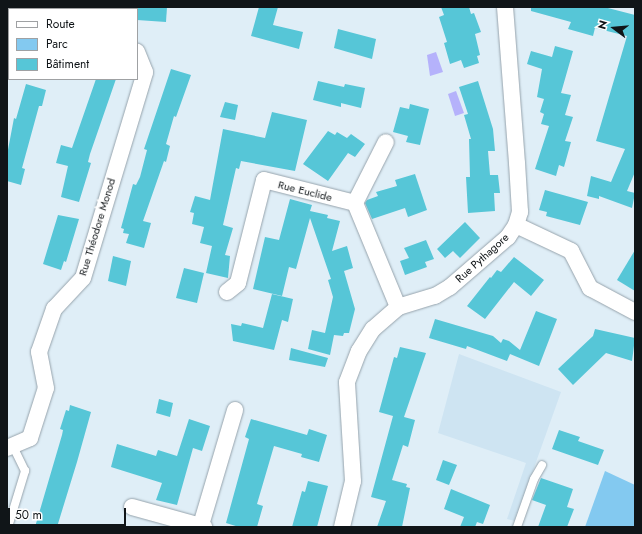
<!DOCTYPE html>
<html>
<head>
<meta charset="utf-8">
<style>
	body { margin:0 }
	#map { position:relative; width:642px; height:534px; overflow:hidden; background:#dfeef7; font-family:Jost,sans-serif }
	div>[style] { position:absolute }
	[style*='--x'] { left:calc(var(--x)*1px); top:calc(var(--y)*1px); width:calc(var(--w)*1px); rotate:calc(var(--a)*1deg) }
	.built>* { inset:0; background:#cee4f2 }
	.green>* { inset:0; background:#83c9f0 }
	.water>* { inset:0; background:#b5b2fb }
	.building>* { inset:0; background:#56c6d7 }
	.roads { filter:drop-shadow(0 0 1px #96a3ac) drop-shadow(0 0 1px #96a3ac) }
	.service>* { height:8px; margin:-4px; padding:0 4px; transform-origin:4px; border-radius:4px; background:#fff }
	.minor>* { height:16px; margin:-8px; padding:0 8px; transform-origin:8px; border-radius:8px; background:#fff }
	span { translate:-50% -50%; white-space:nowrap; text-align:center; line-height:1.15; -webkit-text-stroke:3.5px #fff; paint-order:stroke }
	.street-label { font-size:11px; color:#101518 }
	.frame { position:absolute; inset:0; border:8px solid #101518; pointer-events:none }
	.legend { position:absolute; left:8px; top:8px; width:130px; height:72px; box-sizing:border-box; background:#fff; border:1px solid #9fa1a3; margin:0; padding:5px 7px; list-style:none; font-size:12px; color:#101518 }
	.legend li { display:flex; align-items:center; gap:8px; height:20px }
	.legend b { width:20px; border:1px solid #9fa1a3 }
	.north { position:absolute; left:594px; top:8px; width:40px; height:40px; -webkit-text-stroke:3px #fff; paint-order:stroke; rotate:286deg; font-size:11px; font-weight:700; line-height:16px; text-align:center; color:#101518 }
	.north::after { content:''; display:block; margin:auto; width:14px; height:18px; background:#101518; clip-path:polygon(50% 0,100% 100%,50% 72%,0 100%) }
	.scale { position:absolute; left:8px; top:508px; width:118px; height:18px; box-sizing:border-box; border:2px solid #101518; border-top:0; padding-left:5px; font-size:12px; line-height:14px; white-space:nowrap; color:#101518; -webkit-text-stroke:3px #fff; paint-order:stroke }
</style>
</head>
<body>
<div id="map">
	<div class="built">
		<i style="clip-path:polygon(459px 354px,561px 392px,515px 521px,507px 519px,526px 463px,438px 433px)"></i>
	</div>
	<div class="green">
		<i style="clip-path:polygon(605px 471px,635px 485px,635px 527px,585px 527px)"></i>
	</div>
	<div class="water">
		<i style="clip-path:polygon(436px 52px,443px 72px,430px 76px,427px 55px)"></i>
		<i style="clip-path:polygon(456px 91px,464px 113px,455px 116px,448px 94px)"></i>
	</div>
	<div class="building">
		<i style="clip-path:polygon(137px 7px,167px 7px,166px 22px,137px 20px)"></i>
		<i style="clip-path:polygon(259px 7px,278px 7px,273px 25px,303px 32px,299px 49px,251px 36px)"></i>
		<i style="clip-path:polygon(441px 7px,469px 7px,471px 14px,474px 13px,481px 32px,475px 34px,480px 55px,477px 56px,479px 63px,464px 68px,461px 60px,450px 64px,444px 43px,447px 42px,439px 17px,444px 15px)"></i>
		<i style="clip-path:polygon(531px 7px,604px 7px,635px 15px,635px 172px,627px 191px,635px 193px,632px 208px,599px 196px,599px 199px,587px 196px,591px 176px,611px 182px,625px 149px,596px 141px,627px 36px,595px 28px,593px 36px,568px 29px,571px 22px,531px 11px)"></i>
		<i style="clip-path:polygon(338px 29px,376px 39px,372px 59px,334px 48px)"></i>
		<i style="clip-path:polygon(555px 46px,573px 51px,561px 93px,571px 95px,565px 115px,573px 117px,565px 141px,571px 142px,564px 167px,559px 165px,556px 176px,535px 169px,549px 126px,541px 124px,544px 114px,540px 112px,544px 99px,537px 97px,542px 69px,527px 64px,531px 51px,552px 57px)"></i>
		<i style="clip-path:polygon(171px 69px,191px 75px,176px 117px,174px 116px,166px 144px,170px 146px,166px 162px,164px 161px,143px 221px,151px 223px,144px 248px,126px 243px,129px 234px,123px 233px,124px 229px,121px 228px,133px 184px,136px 185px,140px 177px,147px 150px,144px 149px)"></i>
		<i style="clip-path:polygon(96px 79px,116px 79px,90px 154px,88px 162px,91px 163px,79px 202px,61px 197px,68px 166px,56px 163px,61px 145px,72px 148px)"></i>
		<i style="clip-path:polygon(318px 81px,344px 87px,345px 84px,365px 88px,361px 108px,341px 103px,341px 107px,313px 100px)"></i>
		<i style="clip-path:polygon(478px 81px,493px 129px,495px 151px,488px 151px,490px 175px,498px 175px,500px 193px,494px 193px,495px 211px,468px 213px,466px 177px,470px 177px,469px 139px,471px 139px,464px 115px,468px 114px,459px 87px)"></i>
		<i style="clip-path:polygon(26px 84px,46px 90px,42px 106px,39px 106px,22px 168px,25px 169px,21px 185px,7px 181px,7px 155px,14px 118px,16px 119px)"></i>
		<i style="clip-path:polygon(225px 102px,238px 105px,235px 120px,220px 117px)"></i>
		<i style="clip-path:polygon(410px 104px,429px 109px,420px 145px,406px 142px,408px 136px,393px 132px,400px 107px,409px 109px)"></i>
		<i style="clip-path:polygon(272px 112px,307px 120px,295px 171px,241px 161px,239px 169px,236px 168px,223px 225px,233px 228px,225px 255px,230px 256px,228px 278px,206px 273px,212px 246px,200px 243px,204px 227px,192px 224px,194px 213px,190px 212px,195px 196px,210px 200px,223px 129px,265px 138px)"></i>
		<i style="clip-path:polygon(328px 131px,335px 135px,337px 132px,347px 138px,351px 134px,365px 144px,355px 157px,348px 153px,328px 181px,303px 164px)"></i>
		<i style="clip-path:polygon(415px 174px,427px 210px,408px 217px,405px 208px,372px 219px,365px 203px,367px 200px,378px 196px,376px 192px,397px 186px,395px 180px)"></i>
		<i style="clip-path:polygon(545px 190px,588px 202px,580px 225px,546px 216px,547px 212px,539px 210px)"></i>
		<i style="clip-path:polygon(290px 199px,312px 205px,310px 211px,328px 215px,327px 218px,340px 221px,332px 251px,347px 246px,353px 268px,344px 271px,355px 309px,349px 333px,344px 333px,343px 336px,334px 335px,330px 355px,308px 349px,312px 330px,325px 333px,333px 297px,328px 280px,331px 279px,310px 218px,296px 269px,289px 267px,282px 296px,253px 289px,265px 237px,279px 240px)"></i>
		<i style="clip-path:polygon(58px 215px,79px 219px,66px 262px,64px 261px,61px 270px,43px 264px)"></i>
		<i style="clip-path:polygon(465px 222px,480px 238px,460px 258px,453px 251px,445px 258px,437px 249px)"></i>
		<i style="clip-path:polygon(426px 240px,434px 259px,425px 262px,427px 267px,405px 275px,400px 261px,409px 258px,404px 248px)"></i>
		<i style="clip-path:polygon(635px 250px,635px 291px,617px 280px)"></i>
		<i style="clip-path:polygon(113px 256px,131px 261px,126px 286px,108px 281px)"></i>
		<i style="clip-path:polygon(514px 257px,544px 280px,531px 296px,514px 282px,485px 319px,467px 306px,490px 277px,491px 278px,497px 270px,501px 272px)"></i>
		<i style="clip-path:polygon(184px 268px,204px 273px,197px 303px,176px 298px)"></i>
		<i style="clip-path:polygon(272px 294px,293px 299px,288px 322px,282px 320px,274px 350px,233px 341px,231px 324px,241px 326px,242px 323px,263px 328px)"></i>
		<i style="clip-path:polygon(536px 311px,557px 319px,539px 366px,510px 354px,507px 361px,467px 346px,466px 349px,429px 338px,435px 319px,493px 336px,501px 343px,503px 339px,509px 341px,520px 350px)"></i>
		<i style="clip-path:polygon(595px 329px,635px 338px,632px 361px,606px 353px,573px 385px,558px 369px,593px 336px)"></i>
		<i style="clip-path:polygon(400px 347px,426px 353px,404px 417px,415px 420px,408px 447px,403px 445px,392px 480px,407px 484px,406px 487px,410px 488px,402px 527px,377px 527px,386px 501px,371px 497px,393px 416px,379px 412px,394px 357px,397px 358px)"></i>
		<i style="clip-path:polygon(291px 348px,328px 358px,325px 367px,289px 360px)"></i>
		<i style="clip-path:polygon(159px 399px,173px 403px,170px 417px,156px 413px)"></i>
		<i style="clip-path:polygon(70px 405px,91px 412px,77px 462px,57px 527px,35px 527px,62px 435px,63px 430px,60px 429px,66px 410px,69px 411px)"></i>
		<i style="clip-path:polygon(189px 419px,210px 426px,202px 451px,193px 448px,177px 505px,156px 500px,162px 483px,111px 467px,117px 444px,156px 456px,158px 450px,177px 456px)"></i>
		<i style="clip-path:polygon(251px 419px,307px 435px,309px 429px,327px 435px,319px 462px,301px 457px,302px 454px,274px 446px,257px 504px,263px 506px,257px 527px,239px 527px,226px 523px,249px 439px,245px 437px)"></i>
		<i style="clip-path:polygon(559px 430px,580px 437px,578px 441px,604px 450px,598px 465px,552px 449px)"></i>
		<i style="clip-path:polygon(443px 460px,457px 465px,449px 485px,436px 480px)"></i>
		<i style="clip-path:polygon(541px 478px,573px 489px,567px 507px,574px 509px,567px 527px,538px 527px,546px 505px,532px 500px)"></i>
		<i style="clip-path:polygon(308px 481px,328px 486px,317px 527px,292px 527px,302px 491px,305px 492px)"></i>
		<i style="clip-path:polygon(451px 489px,490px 505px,483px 524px,477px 522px,475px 527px,460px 527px,464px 517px,444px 509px)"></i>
	</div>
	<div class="roads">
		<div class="service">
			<i style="--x:7;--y:17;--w:4;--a:56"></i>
			<i style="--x:8;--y:527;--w:59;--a:-73.1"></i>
			<i style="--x:25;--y:471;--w:28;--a:-116"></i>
			<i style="--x:517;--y:527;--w:51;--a:-70.5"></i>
			<i style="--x:534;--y:479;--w:16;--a:-60"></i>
		</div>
		<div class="minor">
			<i style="--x:98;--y:9;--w:2;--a:-90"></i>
			<i style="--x:7;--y:39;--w:2;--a:-27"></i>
			<i style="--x:355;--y:203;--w:68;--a:-63.1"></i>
			<i style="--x:516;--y:225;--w:61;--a:25.3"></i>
			<i style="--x:571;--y:251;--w:42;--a:62.8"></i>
			<i style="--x:590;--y:288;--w:51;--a:28.1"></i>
			<i style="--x:227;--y:292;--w:14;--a:-39"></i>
			<i style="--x:238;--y:283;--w:106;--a:-75.8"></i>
			<i style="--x:264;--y:180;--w:94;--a:14.2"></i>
			<i style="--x:355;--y:203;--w:113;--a:67.5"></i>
			<i style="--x:7;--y:448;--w:25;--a:-23"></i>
			<i style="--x:30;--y:438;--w:52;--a:-72.3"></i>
			<i style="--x:46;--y:388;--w:37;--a:-101"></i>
			<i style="--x:39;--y:352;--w:46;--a:-70.8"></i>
			<i style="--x:54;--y:309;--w:42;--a:-46.9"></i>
			<i style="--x:83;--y:278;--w:215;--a:-73.2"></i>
			<i style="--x:145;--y:72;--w:22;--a:-112"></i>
			<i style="--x:132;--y:507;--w:75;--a:15.5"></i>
			<i style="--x:201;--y:525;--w:120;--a:-73.5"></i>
			<i style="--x:342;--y:527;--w:47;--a:-76.6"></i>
			<i style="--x:353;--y:481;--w:99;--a:-93.5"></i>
			<i style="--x:347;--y:382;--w:33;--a:-69"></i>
			<i style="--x:359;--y:351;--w:26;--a:-58"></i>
			<i style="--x:373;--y:329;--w:33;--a:-41"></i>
			<i style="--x:398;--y:307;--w:39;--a:-17"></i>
			<i style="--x:435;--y:296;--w:17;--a:-31"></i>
			<i style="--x:450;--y:287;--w:77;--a:-40.8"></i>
			<i style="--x:508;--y:237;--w:14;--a:-56"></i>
			<i style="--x:516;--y:225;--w:14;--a:-73"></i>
			<i style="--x:520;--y:212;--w:49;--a:-93.5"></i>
			<i style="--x:517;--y:163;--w:156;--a:-94.4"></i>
		</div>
	</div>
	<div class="street-label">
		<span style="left:305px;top:191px;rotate:14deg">Rue Euclide</span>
		<span style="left:97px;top:227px;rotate:-73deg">Rue Théodore Monod</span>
		<span style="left:482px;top:258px;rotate:-42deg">Rue Pythagore</span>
	</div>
	<div class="frame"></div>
	<ul class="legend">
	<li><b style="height:5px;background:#fff"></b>Route</li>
	<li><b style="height:11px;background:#83c9f0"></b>Parc</li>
	<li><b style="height:11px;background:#56c6d7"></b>Bâtiment</li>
	</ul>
	<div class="north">N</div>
	<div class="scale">50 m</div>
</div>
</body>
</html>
